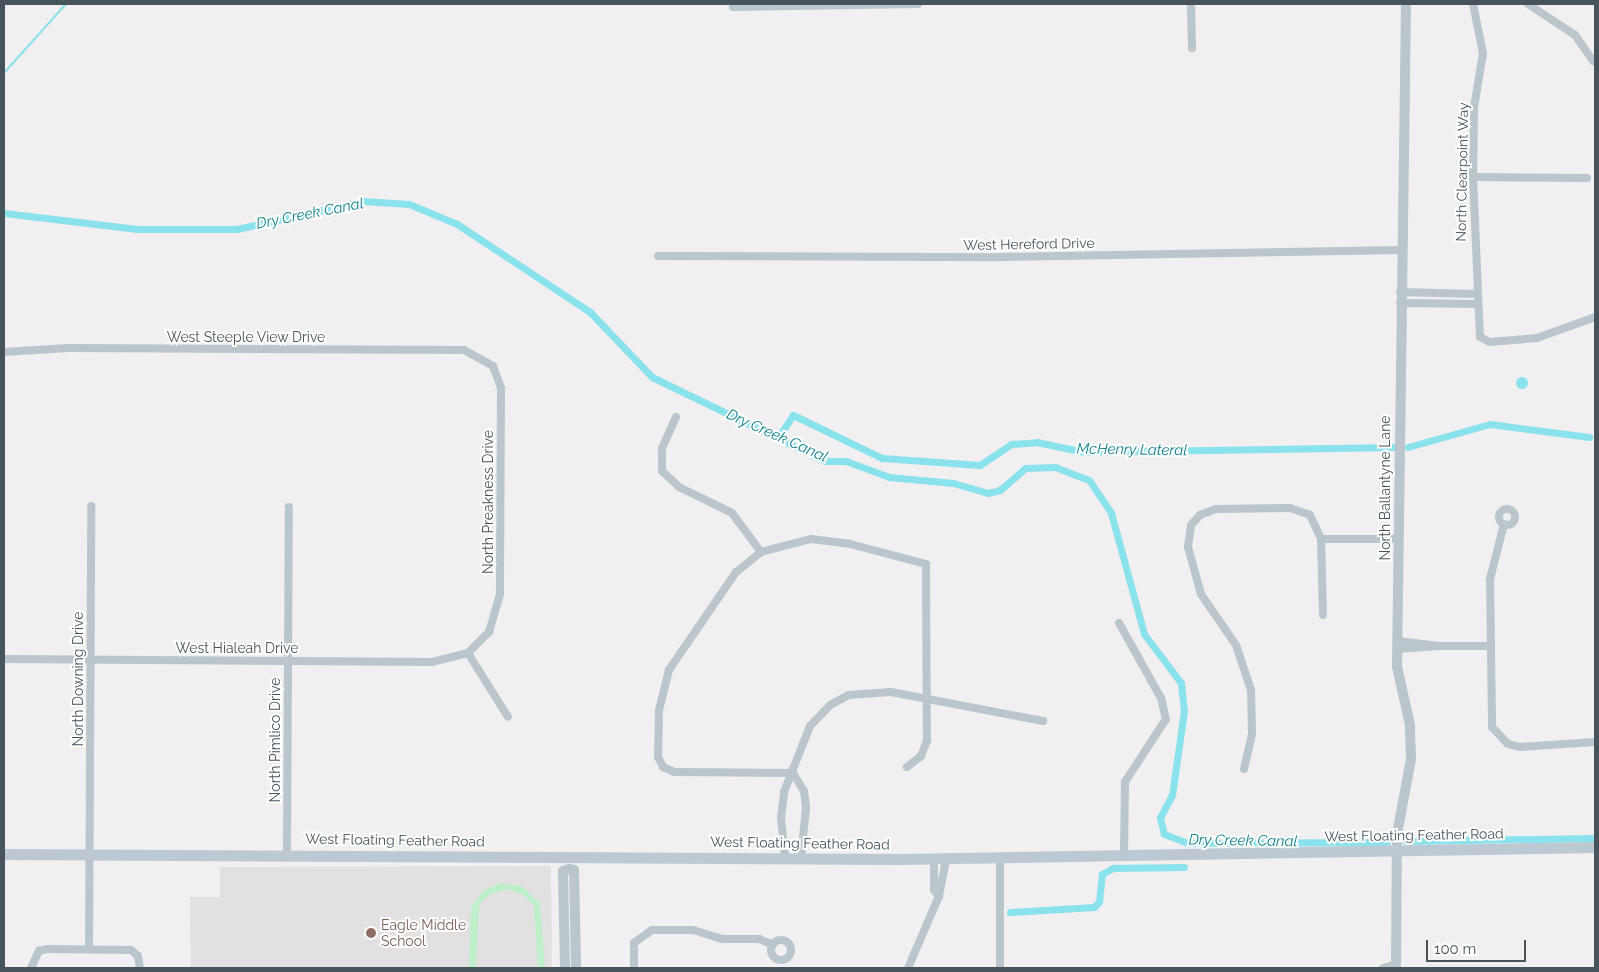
<!DOCTYPE html>
<html>
<head>
<meta charset="utf-8">
<style>
	body { margin:0 }
	#map { position:relative; width:1599px; height:972px; overflow:hidden; background:#f1efef; font-family:Raleway,sans-serif }
	div>[style] { position:absolute }
	[style*='--x'] { left:calc(var(--x)*1px); top:calc(var(--y)*1px); width:calc(var(--w)*1px); rotate:calc(var(--a)*1deg) }
	.education>* { inset:0; background:#e2e0e1 }
	.green>* { inset:0; background:#bdefcb }
	.water>* { inset:0; background:#8ae2ec }
	.round { border-radius:50% }
	.stream>* { height:2px; margin:-1px; padding:0 1px; transform-origin:1px; border-radius:1px; background:#8ae2ec }
	.canal>* { height:7px; margin:-3.5px; padding:0 3.5px; transform-origin:3.5px; border-radius:3.5px; background:#8ae2ec }
	.minor>* { height:8px; margin:-4px; padding:0 4px; transform-origin:4px; border-radius:4px; background:#bac5cc }
	.minor>.ring { margin:-4px; padding:0; box-sizing:content-box; background:none; border:8px solid #bac5cc; border-radius:50% }
	.tertiary>* { height:10px; margin:-5px; padding:0 5px; transform-origin:5px; border-radius:5px; background:#bac5cc }
	.secondary>* { height:11px; margin:-5.5px; padding:0 5.5px; transform-origin:5.5px; border-radius:5.5px; background:#bcc9d3 }
	.dots>* { width:14px; height:14px; translate:-50% -50%; box-sizing:border-box; border:2px solid #fff; border-radius:50% }
	span { translate:-50% -50%; white-space:nowrap; text-align:center; line-height:1.15; -webkit-text-stroke:4px #fff; paint-order:stroke }
	.street-label { font-size:14px; color:#47545c }
	.education-label { font-size:14px; color:#785e54 }
	.left { translate:0 -50%; text-align:left }
	.water-label { font-size:15px; color:#0c7e8c; font-style:italic }
	.frame { position:absolute; inset:0; border:5px solid #47545c; pointer-events:none }
	.scale { position:absolute; left:1426px; top:940px; width:100px; height:22px; box-sizing:border-box; border:2px solid #47545c; border-top:0; padding-left:6px; font-size:15px; line-height:18px; white-space:nowrap; color:#47545c; -webkit-text-stroke:4px #fff; paint-order:stroke }
</style>
</head>
<body>
<div id="map">
	<div class="education">
		<i style="clip-path:polygon(551px 866px,552px 968px,191px 968px,190px 897px,220px 897px,220px 867px)"></i>
	</div>
	<div class="green">
		<i style="clip-path:polygon(501px 883px,522px 886px,540px 903px,545px 968px,538px 968px,534px 906px,524px 895px,507px 889px,490px 894px,479px 905px,476px 968px,469px 968px,471px 907px,484px 890px)"></i>
	</div>
	<div class="water">
		<i class="round" style="left:1516px;top:377px;width:12px;height:12px"></i>
	</div>
	<div class="stream">
		<i style="--x:4;--y:73;--w:93;--a:-48.1"></i>
	</div>
	<div class="canal">
		<i style="--x:4;--y:213;--w:134;--a:6.9"></i>
		<i style="--x:137;--y:229;--w:100;--a:0"></i>
		<i style="--x:237;--y:229;--w:128;--a:-12.6"></i>
		<i style="--x:362;--y:201;--w:47;--a:3.7"></i>
		<i style="--x:409;--y:204;--w:52;--a:22.6"></i>
		<i style="--x:457;--y:224;--w:159;--a:33.5"></i>
		<i style="--x:590;--y:312;--w:90;--a:46.4"></i>
		<i style="--x:652;--y:377;--w:192;--a:25.9"></i>
		<i style="--x:825;--y:461;--w:21;--a:0"></i>
		<i style="--x:846;--y:461;--w:46;--a:20.4"></i>
		<i style="--x:889;--y:477;--w:64;--a:5.4"></i>
		<i style="--x:953;--y:483;--w:36;--a:16"></i>
		<i style="--x:988;--y:493;--w:12;--a:-14"></i>
		<i style="--x:1000;--y:490;--w:33;--a:-41"></i>
		<i style="--x:1025;--y:468;--w:30;--a:-2"></i>
		<i style="--x:1055;--y:467;--w:36;--a:21"></i>
		<i style="--x:1089;--y:480;--w:40;--a:56"></i>
		<i style="--x:1111;--y:513;--w:125;--a:74.7"></i>
		<i style="--x:1144;--y:634;--w:61;--a:52.9"></i>
		<i style="--x:1181;--y:683;--w:28;--a:84"></i>
		<i style="--x:1184;--y:711;--w:85;--a:98.1"></i>
		<i style="--x:1172;--y:795;--w:26;--a:118"></i>
		<i style="--x:1160;--y:818;--w:16;--a:76"></i>
		<i style="--x:1164;--y:834;--w:26;--a:21"></i>
		<i style="--x:1188;--y:843;--w:199;--a:-0.3"></i>
		<i style="--x:778;--y:438;--w:27;--a:-57"></i>
		<i style="--x:793;--y:415;--w:99;--a:25.8"></i>
		<i style="--x:882;--y:458;--w:98;--a:4.1"></i>
		<i style="--x:980;--y:465;--w:37;--a:-34"></i>
		<i style="--x:1011;--y:444;--w:26;--a:-4"></i>
		<i style="--x:1037;--y:442;--w:48;--a:12"></i>
		<i style="--x:1084;--y:452;--w:312;--a:-0.9"></i>
		<i style="--x:1408;--y:447;--w:85;--a:-15.7"></i>
		<i style="--x:1490;--y:424;--w:100;--a:7.5"></i>
		<i style="--x:1406;--y:841;--w:189;--a:-0.9"></i>
		<i style="--x:1010;--y:912;--w:84;--a:-3.4"></i>
		<i style="--x:1094;--y:907;--w:7;--a:-45"></i>
		<i style="--x:1099;--y:902;--w:28;--a:-84"></i>
		<i style="--x:1102;--y:874;--w:13;--a:-29"></i>
		<i style="--x:1113;--y:868;--w:71;--a:-0.8"></i>
	</div>
	<div class="minor">
		<i style="--x:1191;--y:4;--w:44;--a:88.7"></i>
		<i style="--x:1473;--y:4;--w:50;--a:78.5"></i>
		<i style="--x:1483;--y:53;--w:56;--a:99.3"></i>
		<i style="--x:1474;--y:108;--w:69;--a:90.8"></i>
		<i style="--x:1473;--y:177;--w:160;--a:87.5"></i>
		<i style="--x:1480;--y:337;--w:11;--a:27"></i>
		<i style="--x:1490;--y:342;--w:47;--a:-4.9"></i>
		<i style="--x:1537;--y:338;--w:62;--a:-19.9"></i>
		<i style="--x:1528;--y:4;--w:56;--a:33.4"></i>
		<i style="--x:1575;--y:35;--w:32;--a:55"></i>
		<i style="--x:733;--y:7;--w:185;--a:-0.9"></i>
		<i style="--x:1473;--y:177;--w:114;--a:0.5"></i>
		<i style="--x:658;--y:256;--w:340;--a:0.2"></i>
		<i style="--x:998;--y:257;--w:403;--a:-1"></i>
		<i style="--x:1400;--y:292;--w:77;--a:1.5"></i>
		<i style="--x:1400;--y:303;--w:77;--a:0.7"></i>
		<i style="--x:4;--y:352;--w:64;--a:-3.6"></i>
		<i style="--x:68;--y:348;--w:396;--a:0.3"></i>
		<i style="--x:464;--y:350;--w:33;--a:29"></i>
		<i style="--x:493;--y:366;--w:23;--a:70"></i>
		<i style="--x:501;--y:388;--w:206;--a:90.3"></i>
		<i style="--x:500;--y:594;--w:40;--a:106"></i>
		<i style="--x:489;--y:632;--w:30;--a:135"></i>
		<i style="--x:468;--y:653;--w:37;--a:166"></i>
		<i style="--x:432;--y:662;--w:428;--a:-179.6"></i>
		<i style="--x:676;--y:417;--w:35;--a:114"></i>
		<i style="--x:662;--y:449;--w:22;--a:90"></i>
		<i style="--x:662;--y:471;--w:23;--a:43"></i>
		<i style="--x:679;--y:487;--w:59;--a:26.1"></i>
		<i style="--x:732;--y:513;--w:49;--a:53.4"></i>
		<i style="--x:761;--y:552;--w:52;--a:-14.6"></i>
		<i style="--x:811;--y:539;--w:39;--a:7"></i>
		<i style="--x:850;--y:544;--w:79;--a:14.7"></i>
		<i style="--x:926;--y:564;--w:177;--a:89.7"></i>
		<i style="--x:927;--y:741;--w:16;--a:112"></i>
		<i style="--x:921;--y:756;--w:18;--a:142"></i>
		<i class="ring" style="left:1499px;top:509px;width:8px;height:8px"></i>
		<i style="--x:1504;--y:524;--w:57;--a:104.3"></i>
		<i style="--x:1490;--y:579;--w:148;--a:89.2"></i>
		<i style="--x:1492;--y:727;--w:23;--a:47"></i>
		<i style="--x:1508;--y:744;--w:12;--a:14"></i>
		<i style="--x:1520;--y:747;--w:75;--a:-3.8"></i>
		<i style="--x:1321;--y:539;--w:77;--a:0"></i>
		<i style="--x:761;--y:552;--w:32;--a:141"></i>
		<i style="--x:736;--y:572;--w:119;--a:124.4"></i>
		<i style="--x:669;--y:670;--w:41;--a:104"></i>
		<i style="--x:659;--y:710;--w:47;--a:91.2"></i>
		<i style="--x:658;--y:757;--w:11;--a:63"></i>
		<i style="--x:663;--y:767;--w:12;--a:24"></i>
		<i style="--x:674;--y:772;--w:119;--a:0.5"></i>
		<i style="--x:1119;--y:623;--w:86;--a:60.8"></i>
		<i style="--x:1161;--y:698;--w:22;--a:77"></i>
		<i style="--x:1166;--y:719;--w:75;--a:123.1"></i>
		<i style="--x:1125;--y:782;--w:75;--a:90.8"></i>
		<i style="--x:1439;--y:646;--w:52;--a:0"></i>
		<i style="--x:1397;--y:649;--w:42;--a:-4.1"></i>
		<i style="--x:1439;--y:646;--w:42;--a:-173.2"></i>
		<i style="--x:468;--y:653;--w:75;--a:58"></i>
		<i style="--x:1244;--y:769;--w:36;--a:-77"></i>
		<i style="--x:1252;--y:734;--w:44;--a:-91.3"></i>
		<i style="--x:1251;--y:690;--w:47;--a:-108.4"></i>
		<i style="--x:1236;--y:645;--w:62;--a:-124.5"></i>
		<i style="--x:1201;--y:594;--w:49;--a:-105.5"></i>
		<i style="--x:1188;--y:547;--w:22;--a:-82"></i>
		<i style="--x:1191;--y:525;--w:13;--a:-48"></i>
		<i style="--x:1200;--y:515;--w:17;--a:-21"></i>
		<i style="--x:1216;--y:509;--w:74;--a:-0.8"></i>
		<i style="--x:1290;--y:508;--w:21;--a:19"></i>
		<i style="--x:1310;--y:515;--w:26;--a:65"></i>
		<i style="--x:1321;--y:539;--w:76;--a:88.5"></i>
		<i style="--x:793;--y:773;--w:21;--a:59"></i>
		<i style="--x:804;--y:791;--w:17;--a:83"></i>
		<i style="--x:806;--y:808;--w:48;--a:95.9"></i>
		<i style="--x:287;--y:854;--w:347;--a:-89.7"></i>
		<i style="--x:785;--y:856;--w:38;--a:-96"></i>
		<i style="--x:781;--y:818;--w:26;--a:-83"></i>
		<i style="--x:784;--y:792;--w:71;--a:-68.5"></i>
		<i style="--x:810;--y:726;--w:29;--a:-46"></i>
		<i style="--x:830;--y:705;--w:21;--a:-28"></i>
		<i style="--x:849;--y:695;--w:42;--a:-4.1"></i>
		<i style="--x:891;--y:692;--w:155;--a:10.8"></i>
		<i style="--x:1000;--y:857;--w:111;--a:90"></i>
		<i style="--x:934;--y:859;--w:31;--a:90"></i>
		<i style="--x:934;--y:890;--w:8;--a:50"></i>
		<i style="--x:939;--y:896;--w:38;--a:-79"></i>
		<i class="ring" style="left:771px;top:940px;width:12px;height:12px"></i>
		<i style="--x:89;--y:949;--w:443;--a:-89.7"></i>
		<i style="--x:31;--y:968;--w:19;--a:-65"></i>
		<i style="--x:39;--y:951;--w:8;--a:-14"></i>
		<i style="--x:47;--y:949;--w:84;--a:0.7"></i>
		<i style="--x:131;--y:950;--w:9;--a:41"></i>
		<i style="--x:138;--y:956;--w:12;--a:81"></i>
		<i style="--x:634;--y:968;--w:25;--a:-90"></i>
		<i style="--x:634;--y:943;--w:22;--a:-36"></i>
		<i style="--x:652;--y:930;--w:41;--a:0"></i>
		<i style="--x:693;--y:930;--w:31;--a:17"></i>
		<i style="--x:723;--y:939;--w:36;--a:0"></i>
		<i style="--x:759;--y:939;--w:15;--a:23"></i>
		<i style="--x:908;--y:968;--w:78;--a:-66.7"></i>
		<i style="--x:1383;--y:968;--w:14;--a:-17"></i>
	</div>
	<div class="tertiary">
		<i style="--x:569;--y:869;--w:5;--a:11"></i>
		<i style="--x:574;--y:870;--w:98;--a:88.8"></i>
		<i style="--x:565;--y:968;--w:97;--a:-91.2"></i>
		<i style="--x:563;--y:871;--w:6;--a:-18"></i>
		<i style="--x:1396;--y:968;--w:134;--a:-89.6"></i>
		<i style="--x:1397;--y:834;--w:76;--a:-79.4"></i>
		<i style="--x:1411;--y:759;--w:34;--a:-92"></i>
		<i style="--x:1410;--y:725;--w:59;--a:-102.6"></i>
		<i style="--x:1397;--y:667;--w:663;--a:-89.22"></i>
	</div>
	<div class="secondary">
		<i style="--x:4;--y:854;--w:894;--a:0.32"></i>
		<i style="--x:898;--y:859;--w:697;--a:-0.99"></i>
	</div>
	<div class="dots">
		<i style="left:371px;top:933px;background:#8d6e63"></i>
	</div>
	<div class="street-label">
		<span style="left:1462px;top:172px;rotate:-89deg">North Clearpoint Way</span>
		<span style="left:1029px;top:244px;rotate:-1deg">West Hereford Drive</span>
		<span style="left:246px;top:337px">West Steeple View Drive</span>
		<span style="left:1385px;top:488px;rotate:-90deg">North Ballantyne Lane</span>
		<span style="left:488px;top:502px;rotate:-90deg">North Preakness Drive</span>
		<span style="left:237px;top:648px">West Hialeah Drive</span>
		<span style="left:78px;top:679px;rotate:-90deg">North Downing Drive</span>
		<span style="left:275px;top:740px;rotate:-90deg">North Pimlico Drive</span>
		<span style="left:1414px;top:835px;rotate:-1deg">West Floating Feather Road</span>
		<span style="left:395px;top:840px;rotate:1deg">West Floating Feather Road</span>
		<span style="left:800px;top:843px;rotate:1deg">West Floating Feather Road</span>
	</div>
	<div class="education-label">
		<span class="left" style="left:381px;top:933px">Eagle Middle<br>School</span>
	</div>
	<div class="water-label">
		<span style="left:310px;top:214px;rotate:-11deg">Dry Creek Canal</span>
		<span style="left:777px;top:436px;rotate:24deg">Dry Creek Canal</span>
		<span style="left:1132px;top:450px;rotate:1deg">McHenry Lateral</span>
		<span style="left:1243px;top:841px;rotate:1deg">Dry Creek Canal</span>
	</div>
	<div class="frame"></div>
	<div class="scale">100 m</div>
</div>
</body>
</html>
